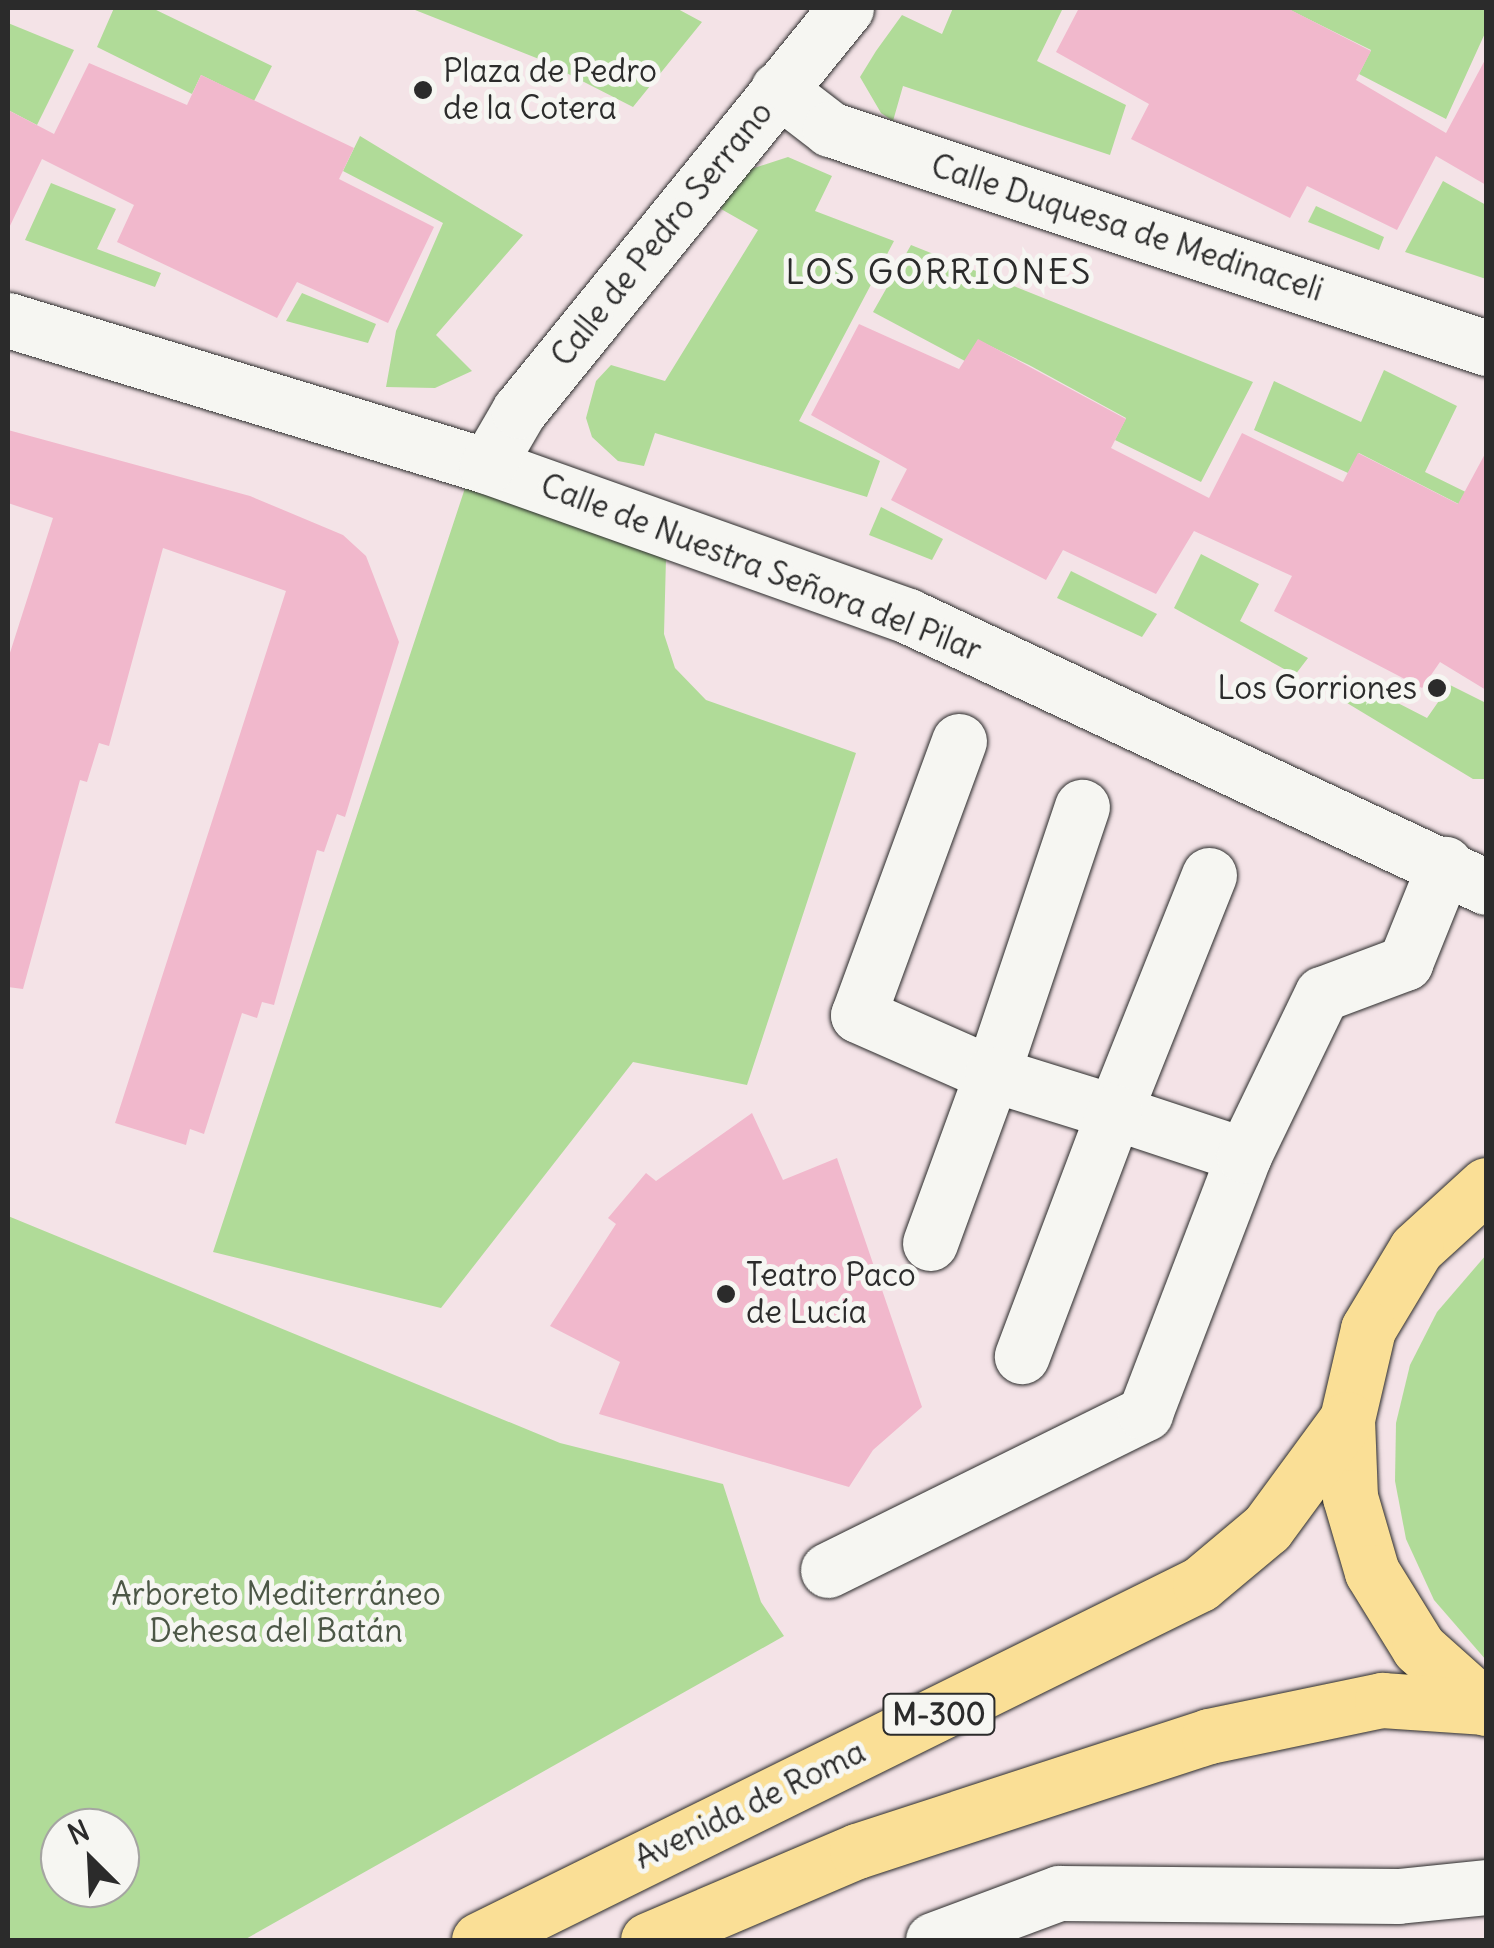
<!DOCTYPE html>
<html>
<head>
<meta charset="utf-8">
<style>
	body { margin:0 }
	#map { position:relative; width:1494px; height:1948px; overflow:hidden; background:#f4e3e7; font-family:Delius,sans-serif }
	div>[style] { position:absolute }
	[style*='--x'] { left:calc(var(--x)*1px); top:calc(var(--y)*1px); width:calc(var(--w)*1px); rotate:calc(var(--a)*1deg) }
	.green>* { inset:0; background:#b0db98 }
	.building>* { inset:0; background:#f1b8cc }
	.roads { filter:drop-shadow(0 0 2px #2b2b2b) drop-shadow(0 0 2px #2b2b2b) }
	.minor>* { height:55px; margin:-27.5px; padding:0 27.5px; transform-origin:27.5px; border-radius:27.5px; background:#f6f6f2 }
	.major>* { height:55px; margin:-27.5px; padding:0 27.5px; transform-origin:27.5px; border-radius:27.5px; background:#fadf96 }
	.dots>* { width:28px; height:28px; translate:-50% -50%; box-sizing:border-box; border:5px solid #f6f6f2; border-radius:50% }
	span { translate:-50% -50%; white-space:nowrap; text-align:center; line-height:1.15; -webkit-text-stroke:10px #f6f6f2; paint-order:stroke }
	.shield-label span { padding:2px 8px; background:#f6f6f2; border:2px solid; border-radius:8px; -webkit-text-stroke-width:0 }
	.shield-label { font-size:30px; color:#2b2b2b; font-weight:700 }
	.poi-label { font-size:32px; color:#2b2b2b }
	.left { translate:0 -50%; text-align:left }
	.right { translate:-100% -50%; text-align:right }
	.street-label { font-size:32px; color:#2b2b2b }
	.park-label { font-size:32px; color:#4c5746 }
	.neighbourhood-label { font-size:35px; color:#2b2b2b; letter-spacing:2.5px }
	.frame { position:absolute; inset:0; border:10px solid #2b2b2b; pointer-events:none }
	.north { position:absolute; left:40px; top:1808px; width:100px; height:100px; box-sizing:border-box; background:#f6f6f2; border:2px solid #a5a5a2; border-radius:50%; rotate:336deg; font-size:28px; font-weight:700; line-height:40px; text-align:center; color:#2b2b2b }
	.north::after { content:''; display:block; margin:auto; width:35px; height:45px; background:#2b2b2b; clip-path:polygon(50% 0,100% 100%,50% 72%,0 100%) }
</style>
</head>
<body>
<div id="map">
	<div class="green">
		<i style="clip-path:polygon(114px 8px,152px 8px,272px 66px,254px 101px,201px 75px,192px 94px,97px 47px)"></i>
		<i style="clip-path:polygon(410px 8px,676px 8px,702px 22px,633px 107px,539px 59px)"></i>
		<i style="clip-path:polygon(953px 8px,1063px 8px,1037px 61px,1126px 105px,1110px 155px,903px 86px,893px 121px,881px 113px,860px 77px,876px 51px,902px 15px,942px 34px)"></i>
		<i style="clip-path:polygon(1286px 8px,1484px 8px,1486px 31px,1446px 119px,1359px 74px,1371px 50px)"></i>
		<i style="clip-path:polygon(8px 23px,74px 50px,37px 125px,8px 110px)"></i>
		<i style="clip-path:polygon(360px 136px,523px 235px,436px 335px,472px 371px,435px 388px,386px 387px,396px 331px,443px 223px,343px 171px)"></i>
		<i style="clip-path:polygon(788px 157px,832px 176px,815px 211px,894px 241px,799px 421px,880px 461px,867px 497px,655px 433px,644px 466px,618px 461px,592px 437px,586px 418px,596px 381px,611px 365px,665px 381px,758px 230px,721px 209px,732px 185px,745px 171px)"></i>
		<i style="clip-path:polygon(1443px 181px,1486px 205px,1486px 279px,1405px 252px)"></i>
		<i style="clip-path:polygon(51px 183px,116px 209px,97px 249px,161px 273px,155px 287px,25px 240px)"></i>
		<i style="clip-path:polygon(1316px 206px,1384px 237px,1379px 250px,1308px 222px)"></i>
		<i style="clip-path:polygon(911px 245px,1253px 382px,1201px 482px,1115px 440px,1126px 418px,1029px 365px,978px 340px,965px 361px,873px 312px)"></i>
		<i style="clip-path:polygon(302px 293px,376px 324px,368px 343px,286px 321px)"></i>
		<i style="clip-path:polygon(1384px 370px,1457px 406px,1425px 472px,1486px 502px,1486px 518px,1359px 453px,1348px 473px,1254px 430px,1274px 381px,1361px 422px)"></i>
		<i style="clip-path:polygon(468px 479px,666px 558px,664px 634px,675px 668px,706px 700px,856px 753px,747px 1085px,633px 1062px,441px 1308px,213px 1252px)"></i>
		<i style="clip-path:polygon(881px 507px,943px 539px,932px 560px,869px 535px)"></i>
		<i style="clip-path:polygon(1201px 554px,1259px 584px,1240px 621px,1308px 658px,1295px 675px,1174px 608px)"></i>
		<i style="clip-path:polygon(1071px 571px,1157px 614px,1142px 637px,1057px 598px)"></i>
		<i style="clip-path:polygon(1353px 680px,1427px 718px,1450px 685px,1486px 703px,1486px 779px,1473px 779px,1342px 700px)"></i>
		<i style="clip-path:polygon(evenodd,8px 1216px,560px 1443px,723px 1484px,761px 1602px,784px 1636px,244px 1940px,8px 1940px,8px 1216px,60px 1828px,120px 1828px,120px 1888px,60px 1888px,60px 1828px)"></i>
		<i style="clip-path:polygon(1486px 1255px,1486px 1660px,1434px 1600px,1406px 1539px,1395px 1481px,1396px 1423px,1410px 1365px,1437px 1312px)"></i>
	</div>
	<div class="building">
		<i style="clip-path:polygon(1079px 8px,1287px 8px,1371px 51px,1356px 80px,1446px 133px,1486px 58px,1486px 185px,1436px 156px,1397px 230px,1307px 186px,1290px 218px,1131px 139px,1149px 104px,1056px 52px)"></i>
		<i style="clip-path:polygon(89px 63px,187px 105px,201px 75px,354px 148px,339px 179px,434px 227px,388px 323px,297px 282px,277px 318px,117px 242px,134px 205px,42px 159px,8px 230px,8px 110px,54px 134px)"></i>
		<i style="clip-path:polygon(859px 324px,959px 369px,978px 339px,1126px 419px,1111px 448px,1209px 498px,1242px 433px,1343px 482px,1358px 453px,1458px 504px,1486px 452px,1486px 690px,1440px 662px,1422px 688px,1274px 611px,1292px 576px,1194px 531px,1156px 594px,1063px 550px,1046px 580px,891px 500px,907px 469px,811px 415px)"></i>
		<i style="clip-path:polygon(8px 430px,250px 496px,343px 535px,366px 556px,399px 642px,345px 817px,337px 814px,324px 852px,317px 850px,274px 1005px,262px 1002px,257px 1018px,242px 1013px,204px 1134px,190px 1129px,186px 1145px,115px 1123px,286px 591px,163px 548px,109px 746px,99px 743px,87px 782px,80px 780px,23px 989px,8px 987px,8px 659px,53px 518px,8px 503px)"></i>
		<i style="clip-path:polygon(752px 1113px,783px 1180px,837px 1158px,922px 1407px,873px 1450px,849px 1487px,599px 1414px,620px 1362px,550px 1326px,616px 1224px,608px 1218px,646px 1173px,656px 1181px)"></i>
	</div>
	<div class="roads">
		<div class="minor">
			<i style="--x:778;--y:89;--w:66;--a:37.6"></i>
			<i style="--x:830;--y:129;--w:692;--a:18.46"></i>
			<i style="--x:8;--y:320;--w:501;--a:16.95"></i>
			<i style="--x:487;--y:466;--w:447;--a:19.6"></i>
			<i style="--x:908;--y:616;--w:638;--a:25.12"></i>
			<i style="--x:487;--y:466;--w:64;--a:-59.8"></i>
			<i style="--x:519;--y:411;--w:519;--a:-50.94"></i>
			<i style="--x:959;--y:741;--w:292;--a:110.2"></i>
			<i style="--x:858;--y:1015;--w:146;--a:23.8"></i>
			<i style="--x:992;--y:1074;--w:282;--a:-71.4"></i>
			<i style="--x:1209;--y:875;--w:255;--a:111.8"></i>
			<i style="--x:1114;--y:1112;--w:137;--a:18.3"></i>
			<i style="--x:930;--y:1243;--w:180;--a:-69.9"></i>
			<i style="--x:992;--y:1074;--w:128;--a:17.3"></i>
			<i style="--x:1114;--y:1112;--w:261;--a:110.7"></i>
			<i style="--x:828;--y:1570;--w:354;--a:-26.3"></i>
			<i style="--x:1145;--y:1413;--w:276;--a:-69"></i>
			<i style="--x:1244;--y:1155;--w:179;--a:-64.2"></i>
			<i style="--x:1322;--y:994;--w:89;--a:-20.5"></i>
			<i style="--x:1405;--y:963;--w:107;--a:-68"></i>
			<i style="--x:933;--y:1940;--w:134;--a:-20.5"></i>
			<i style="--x:1059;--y:1893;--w:339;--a:0.5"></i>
			<i style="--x:1398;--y:1896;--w:88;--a:-5.8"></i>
		</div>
		<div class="major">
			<i style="--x:1486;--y:1185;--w:95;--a:137.6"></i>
			<i style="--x:1416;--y:1249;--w:93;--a:121"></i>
			<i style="--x:1368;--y:1329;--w:92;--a:103.1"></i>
			<i style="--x:1347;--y:1419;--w:78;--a:87.8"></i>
			<i style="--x:1350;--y:1497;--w:78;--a:73.7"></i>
			<i style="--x:1372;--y:1572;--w:89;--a:58.3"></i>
			<i style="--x:1419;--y:1648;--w:90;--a:41.8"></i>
			<i style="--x:479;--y:1940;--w:804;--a:-26.28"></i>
			<i style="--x:1200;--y:1584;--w:87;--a:-39.9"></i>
			<i style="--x:1267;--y:1528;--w:135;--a:-53.7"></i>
			<i style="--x:648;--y:1940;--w:227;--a:-23.1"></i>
			<i style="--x:857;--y:1851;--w:370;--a:-18.1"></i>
			<i style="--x:1209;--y:1736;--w:177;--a:-11.8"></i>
			<i style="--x:1382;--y:1700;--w:104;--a:3.9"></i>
		</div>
	</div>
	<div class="dots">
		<i style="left:423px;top:90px;background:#2b2b2b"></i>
		<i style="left:1437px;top:688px;background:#2b2b2b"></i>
		<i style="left:726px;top:1294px;background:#2b2b2b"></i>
	</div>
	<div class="shield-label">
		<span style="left:939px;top:1714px">M-300</span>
	</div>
	<div class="poi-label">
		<span class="left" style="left:443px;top:90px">Plaza de Pedro<br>de la Cotera</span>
		<span class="right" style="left:1417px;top:688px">Los Gorriones</span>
		<span class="left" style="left:746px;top:1294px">Teatro Paco<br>de Lucía</span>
	</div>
	<div class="street-label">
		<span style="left:1127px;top:228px;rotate:18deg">Calle Duquesa de Medinaceli</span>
		<span style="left:662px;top:234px;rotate:-51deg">Calle de Pedro Serrano</span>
		<span style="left:761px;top:568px;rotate:21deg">Calle de Nuestra Señora del Pilar</span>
		<span style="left:750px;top:1805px;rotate:-26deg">Avenida de Roma</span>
	</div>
	<div class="park-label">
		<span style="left:276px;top:1613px">Arboreto Mediterráneo<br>Dehesa del Batán</span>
	</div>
	<div class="neighbourhood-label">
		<span style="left:939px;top:271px">LOS GORRIONES</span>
	</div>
	<div class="frame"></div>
	<div class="north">N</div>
</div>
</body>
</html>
